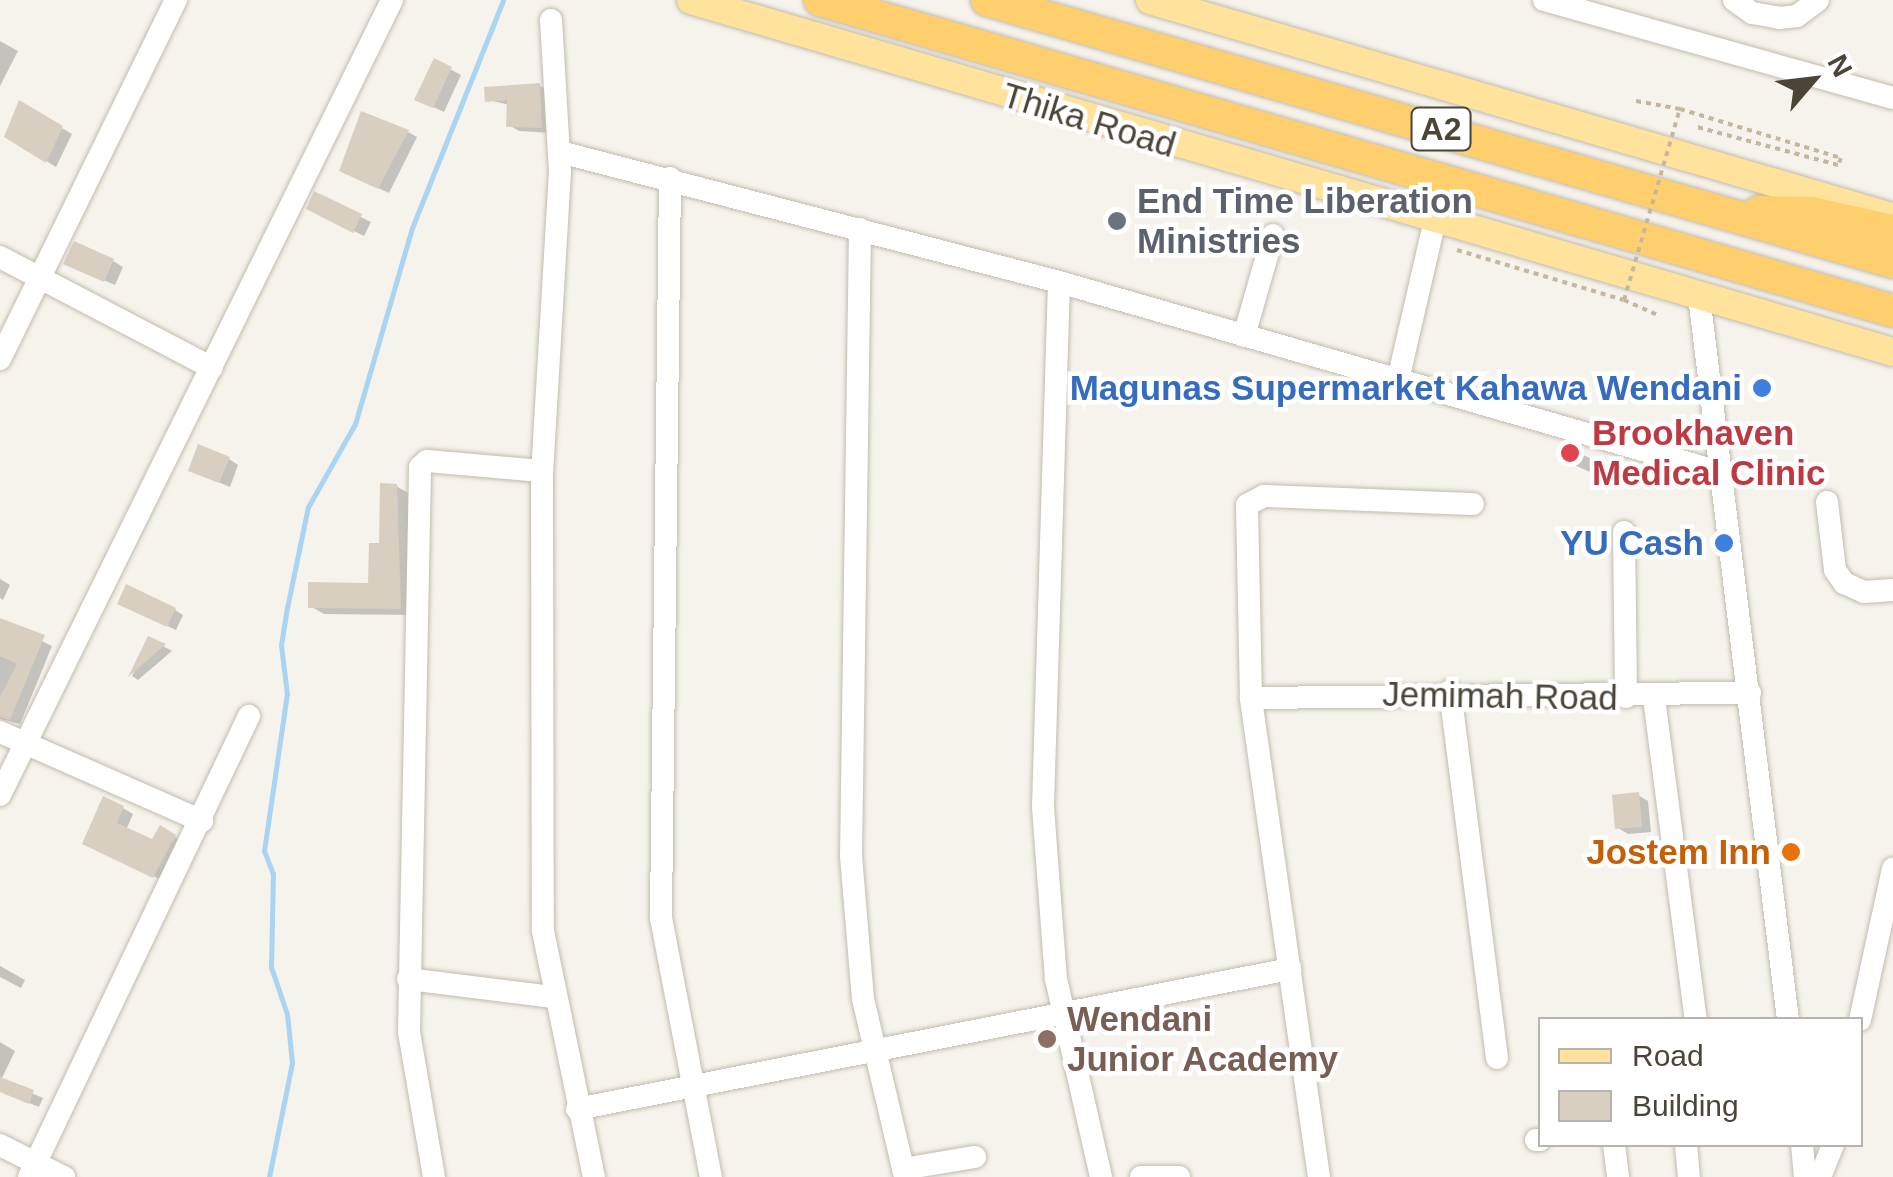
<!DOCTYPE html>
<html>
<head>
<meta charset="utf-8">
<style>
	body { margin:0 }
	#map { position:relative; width:1893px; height:1177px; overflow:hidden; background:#f6f3ec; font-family:Arial,sans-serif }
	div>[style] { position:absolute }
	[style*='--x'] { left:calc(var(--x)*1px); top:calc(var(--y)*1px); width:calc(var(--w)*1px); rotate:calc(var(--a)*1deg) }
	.shadow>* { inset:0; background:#0003 }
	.stream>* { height:5px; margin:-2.5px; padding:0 2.5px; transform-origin:2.5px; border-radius:2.5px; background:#a9d4f2 }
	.building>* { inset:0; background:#d8cfc1 }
	.path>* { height:4px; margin-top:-2px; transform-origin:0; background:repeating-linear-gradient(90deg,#c4b79f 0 5px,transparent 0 10px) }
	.roads { filter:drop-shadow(0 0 2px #c2bbae) drop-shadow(0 0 2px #c2bbae) }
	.minor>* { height:22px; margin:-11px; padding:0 11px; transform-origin:11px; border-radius:11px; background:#fff }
	.major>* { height:28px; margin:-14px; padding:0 14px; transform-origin:14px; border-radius:14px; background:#ffe39c }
	.highway>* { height:32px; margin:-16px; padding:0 16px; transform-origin:16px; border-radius:16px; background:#ffcf6e }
	.path-bridge>* { height:4px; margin-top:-2px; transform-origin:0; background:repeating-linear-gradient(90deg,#c4b79f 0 5px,transparent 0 10px) }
	.dots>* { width:28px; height:28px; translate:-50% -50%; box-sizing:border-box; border:5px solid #fff; border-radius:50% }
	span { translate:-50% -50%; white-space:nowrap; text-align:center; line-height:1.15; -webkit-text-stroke:9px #fff; paint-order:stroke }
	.shield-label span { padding:2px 8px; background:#fff; border:2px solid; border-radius:8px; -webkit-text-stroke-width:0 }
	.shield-label { font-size:32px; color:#4b4439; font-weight:700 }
	.street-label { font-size:35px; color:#4b4439 }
	.worship-label { font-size:35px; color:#5b616d; font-weight:700 }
	.left { translate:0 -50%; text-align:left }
	.shop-label { font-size:35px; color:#366cbe; font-weight:700 }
	.right { translate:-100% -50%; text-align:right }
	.health-label { font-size:35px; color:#be3a42; font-weight:700 }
	.food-label { font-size:35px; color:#c56008; font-weight:700 }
	.education-label { font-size:35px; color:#785e54; font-weight:700 }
	.legend { position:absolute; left:1538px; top:1017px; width:325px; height:130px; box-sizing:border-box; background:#fff; border:2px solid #b7b4b0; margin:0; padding:12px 18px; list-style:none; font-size:30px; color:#4b4439 }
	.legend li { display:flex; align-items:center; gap:20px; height:50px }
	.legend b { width:50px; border:2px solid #b7b4b0 }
	.north { position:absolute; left:1763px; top:30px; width:100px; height:100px; -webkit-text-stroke:8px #fff; paint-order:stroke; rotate:62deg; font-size:28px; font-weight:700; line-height:40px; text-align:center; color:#4b4439 }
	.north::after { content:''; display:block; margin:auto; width:35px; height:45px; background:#4b4439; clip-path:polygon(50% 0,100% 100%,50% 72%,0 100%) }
</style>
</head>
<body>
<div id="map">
	<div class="shadow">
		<i style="clip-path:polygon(0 41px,18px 51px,0 86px)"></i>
		<i style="clip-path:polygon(435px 61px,461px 75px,444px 112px,427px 104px)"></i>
		<i style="clip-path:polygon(539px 85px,549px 91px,552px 133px,519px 131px,509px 125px,510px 105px,488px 100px)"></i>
		<i style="clip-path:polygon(21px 104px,72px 134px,56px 167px,7px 136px)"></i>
		<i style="clip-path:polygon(408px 132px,417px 137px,389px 193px,352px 176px)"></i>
		<i style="clip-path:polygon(316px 195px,371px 222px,364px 236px,319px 214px)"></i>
		<i style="clip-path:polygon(113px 261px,123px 267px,115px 285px,76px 268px)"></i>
		<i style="clip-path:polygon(1565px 446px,1610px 468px,1608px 480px,1563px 460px)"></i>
		<i style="clip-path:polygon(229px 459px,238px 465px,230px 487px,201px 475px)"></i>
		<i style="clip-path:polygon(396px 486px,410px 494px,414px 615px,324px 614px,310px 606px,370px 586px)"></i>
		<i style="clip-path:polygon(0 579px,10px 585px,3px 600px,0 598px)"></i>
		<i style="clip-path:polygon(129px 608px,175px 610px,183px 615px,176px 630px)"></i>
		<i style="clip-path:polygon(0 621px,52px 646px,20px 724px,0 719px)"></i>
		<i style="clip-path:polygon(150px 639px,172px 651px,138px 680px,132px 676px)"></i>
		<i style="clip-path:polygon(1638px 795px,1648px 801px,1651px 832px,1628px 834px,1618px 828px)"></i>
		<i style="clip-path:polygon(123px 808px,133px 814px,126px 830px,153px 842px,160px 829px,184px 842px,164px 881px,95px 849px)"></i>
		<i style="clip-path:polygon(0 966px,25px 980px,21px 988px,0 977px)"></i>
		<i style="clip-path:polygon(0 1042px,15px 1051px,1px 1080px,43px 1098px,39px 1107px,0 1091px)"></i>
	</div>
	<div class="stream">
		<i style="--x:269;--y:1177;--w:116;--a:-78.6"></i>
		<i style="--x:292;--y:1063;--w:49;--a:-95.8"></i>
		<i style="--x:287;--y:1014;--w:50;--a:-108.8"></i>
		<i style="--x:271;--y:967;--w:93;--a:-88.8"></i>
		<i style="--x:273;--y:874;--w:25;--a:-111"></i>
		<i style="--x:264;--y:851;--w:159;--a:-81.7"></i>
		<i style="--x:287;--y:694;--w:49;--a:-97"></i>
		<i style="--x:281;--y:645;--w:37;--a:-81"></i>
		<i style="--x:287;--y:608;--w:103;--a:-78.3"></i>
		<i style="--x:308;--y:507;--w:95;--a:-60.5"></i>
		<i style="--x:355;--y:424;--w:204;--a:-73.8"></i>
		<i style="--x:412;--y:228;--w:245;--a:-68.2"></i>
	</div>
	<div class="building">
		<i style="clip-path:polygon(434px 58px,452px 67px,433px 108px,414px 100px)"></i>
		<i style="clip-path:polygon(540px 83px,542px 128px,506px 127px,507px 100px,485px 102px,484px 87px)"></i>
		<i style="clip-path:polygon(19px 100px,63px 126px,46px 163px,4px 137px)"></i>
		<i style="clip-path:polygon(361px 111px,409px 130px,378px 189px,339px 171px)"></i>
		<i style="clip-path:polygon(314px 191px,362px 214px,353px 233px,306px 209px)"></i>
		<i style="clip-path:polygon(74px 241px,114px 259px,104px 282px,63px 264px)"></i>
		<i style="clip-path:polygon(198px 444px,230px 457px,219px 483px,188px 471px)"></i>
		<i style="clip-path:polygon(380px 483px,397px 484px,401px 609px,308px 608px,308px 582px,368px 583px,369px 543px,379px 543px)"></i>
		<i style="clip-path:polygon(126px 584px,176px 608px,167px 627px,117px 604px)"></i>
		<i style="clip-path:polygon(0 618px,45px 635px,10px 720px,0 717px,0 697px,17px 664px,0 656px)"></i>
		<i style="clip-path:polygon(148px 636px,166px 644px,128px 677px)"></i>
		<i style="clip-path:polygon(1639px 792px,1642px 827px,1615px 829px,1612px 795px)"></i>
		<i style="clip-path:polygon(103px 796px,124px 806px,117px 823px,152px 839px,160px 825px,176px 835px,153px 878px,82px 844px)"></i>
		<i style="clip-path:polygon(0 1077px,34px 1090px,29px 1104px,0 1092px)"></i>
	</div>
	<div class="path">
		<i style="--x:1636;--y:101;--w:45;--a:10.3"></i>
		<i style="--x:1624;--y:300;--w:37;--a:24"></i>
	</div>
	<div class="roads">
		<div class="minor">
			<i style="--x:1544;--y:0;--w:362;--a:15.7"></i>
			<i style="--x:1734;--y:0;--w:22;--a:36"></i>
			<i style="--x:1752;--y:13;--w:27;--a:10"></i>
			<i style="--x:1779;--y:18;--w:18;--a:-6"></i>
			<i style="--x:1797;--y:16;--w:26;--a:-37"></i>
			<i style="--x:551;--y:20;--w:151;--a:86.6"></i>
			<i style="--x:560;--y:171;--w:301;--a:93.4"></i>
			<i style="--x:542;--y:471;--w:460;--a:89.9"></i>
			<i style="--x:543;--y:931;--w:251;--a:78.3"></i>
			<i style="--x:560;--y:152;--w:516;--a:14.6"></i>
			<i style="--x:1059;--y:282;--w:687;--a:16.06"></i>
			<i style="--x:670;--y:178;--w:740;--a:90.7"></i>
			<i style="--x:661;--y:918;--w:264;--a:79.1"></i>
			<i style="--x:860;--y:229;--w:627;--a:90.82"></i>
			<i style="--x:851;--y:856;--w:144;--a:85.2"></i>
			<i style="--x:863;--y:999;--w:183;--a:76.7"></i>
			<i style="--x:0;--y:257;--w:239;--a:27.6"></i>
			<i style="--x:1059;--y:282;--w:525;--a:91.75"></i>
			<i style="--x:1043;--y:807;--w:172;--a:85.7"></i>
			<i style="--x:1056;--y:979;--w:203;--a:77.2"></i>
			<i style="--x:1699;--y:296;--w:729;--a:82.99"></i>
			<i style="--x:1244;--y:336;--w:105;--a:-74"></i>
			<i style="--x:0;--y:359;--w:400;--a:-63.9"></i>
			<i style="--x:1398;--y:380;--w:164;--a:-77"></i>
			<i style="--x:1827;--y:502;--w:68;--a:83.3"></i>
			<i style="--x:1835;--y:570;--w:16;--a:55"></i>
			<i style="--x:1844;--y:583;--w:22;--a:24"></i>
			<i style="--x:1864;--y:592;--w:29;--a:-4"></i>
			<i style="--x:1624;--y:532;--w:165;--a:89.3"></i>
			<i style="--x:1450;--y:691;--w:370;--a:82.7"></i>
			<i style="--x:1251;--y:698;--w:499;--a:-0.6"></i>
			<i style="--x:1654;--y:698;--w:325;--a:82.6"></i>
			<i style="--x:0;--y:732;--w:221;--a:23.8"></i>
			<i style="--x:0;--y:795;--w:886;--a:-63.75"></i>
			<i style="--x:408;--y:979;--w:146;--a:7.1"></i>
			<i style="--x:1860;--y:1020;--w:155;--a:-77.7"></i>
			<i style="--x:577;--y:1109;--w:727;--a:-11.11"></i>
			<i style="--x:1536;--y:1140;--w:4;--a:0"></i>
			<i style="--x:1614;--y:1144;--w:33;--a:83"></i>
			<i style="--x:1686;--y:1144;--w:33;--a:85"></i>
			<i style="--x:1802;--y:1144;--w:33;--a:85"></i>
			<i style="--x:0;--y:1145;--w:72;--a:26.6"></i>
			<i style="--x:903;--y:1169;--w:73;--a:-9.5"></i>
			<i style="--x:29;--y:1177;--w:511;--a:-64.49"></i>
			<i style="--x:434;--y:1177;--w:147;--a:-99.8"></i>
			<i style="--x:409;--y:1032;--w:565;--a:-88.88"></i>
			<i style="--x:420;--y:467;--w:9;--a:-41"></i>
			<i style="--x:427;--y:461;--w:115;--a:5"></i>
			<i style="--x:1141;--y:1177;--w:38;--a:0"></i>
			<i style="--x:1319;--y:1177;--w:484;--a:-98.1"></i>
			<i style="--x:1251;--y:698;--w:193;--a:-91.2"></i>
			<i style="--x:1247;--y:505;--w:19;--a:-28"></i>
			<i style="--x:1264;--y:496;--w:209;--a:2.2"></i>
			<i style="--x:1820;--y:1177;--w:35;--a:-68"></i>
		</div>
		<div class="major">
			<i style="--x:691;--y:0;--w:1252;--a:16.32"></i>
			<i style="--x:1150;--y:0;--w:769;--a:16.31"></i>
		</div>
		<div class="highway">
			<i style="--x:820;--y:0;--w:1117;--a:16.16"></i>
			<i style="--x:987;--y:0;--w:943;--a:16.13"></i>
			<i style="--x:1759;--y:212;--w:52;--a:1.1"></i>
			<i style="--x:1811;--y:213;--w:84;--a:12.4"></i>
		</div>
	</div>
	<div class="path-bridge">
		<i style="--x:1457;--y:250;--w:174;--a:16.7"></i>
		<i style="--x:1624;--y:300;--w:199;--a:-73.7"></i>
		<i style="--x:1680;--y:109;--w:168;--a:16.9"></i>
		<i style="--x:1841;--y:158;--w:8;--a:113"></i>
		<i style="--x:1838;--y:165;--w:146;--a:-164.9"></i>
	</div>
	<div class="dots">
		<i style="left:1117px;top:221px;background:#6b7280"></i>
		<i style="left:1762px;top:388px;background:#3f7fe0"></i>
		<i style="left:1570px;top:453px;background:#e0444e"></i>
		<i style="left:1724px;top:543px;background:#3f7fe0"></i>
		<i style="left:1791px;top:852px;background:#e8710a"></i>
		<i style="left:1047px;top:1039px;background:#8d6e63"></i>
	</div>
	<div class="shield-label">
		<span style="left:1441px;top:129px">A2</span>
	</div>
	<div class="street-label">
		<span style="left:1089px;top:120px;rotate:17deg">Thika Road</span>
		<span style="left:1500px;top:696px;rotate:1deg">Jemimah Road</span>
	</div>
	<div class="worship-label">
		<span class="left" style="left:1137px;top:221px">End Time Liberation<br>Ministries</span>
	</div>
	<div class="shop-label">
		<span class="right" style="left:1742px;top:388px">Magunas Supermarket Kahawa Wendani</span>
		<span class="right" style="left:1704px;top:543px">YU Cash</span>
	</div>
	<div class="health-label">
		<span class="left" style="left:1592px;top:453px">Brookhaven<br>Medical Clinic</span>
	</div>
	<div class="food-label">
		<span class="right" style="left:1771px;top:852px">Jostem Inn</span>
	</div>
	<div class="education-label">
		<span class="left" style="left:1067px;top:1039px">Wendani<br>Junior Academy</span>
	</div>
	<ul class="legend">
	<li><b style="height:12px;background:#ffe39c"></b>Road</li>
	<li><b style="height:28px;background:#d8cfc1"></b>Building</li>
	</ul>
	<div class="north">N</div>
</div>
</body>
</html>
